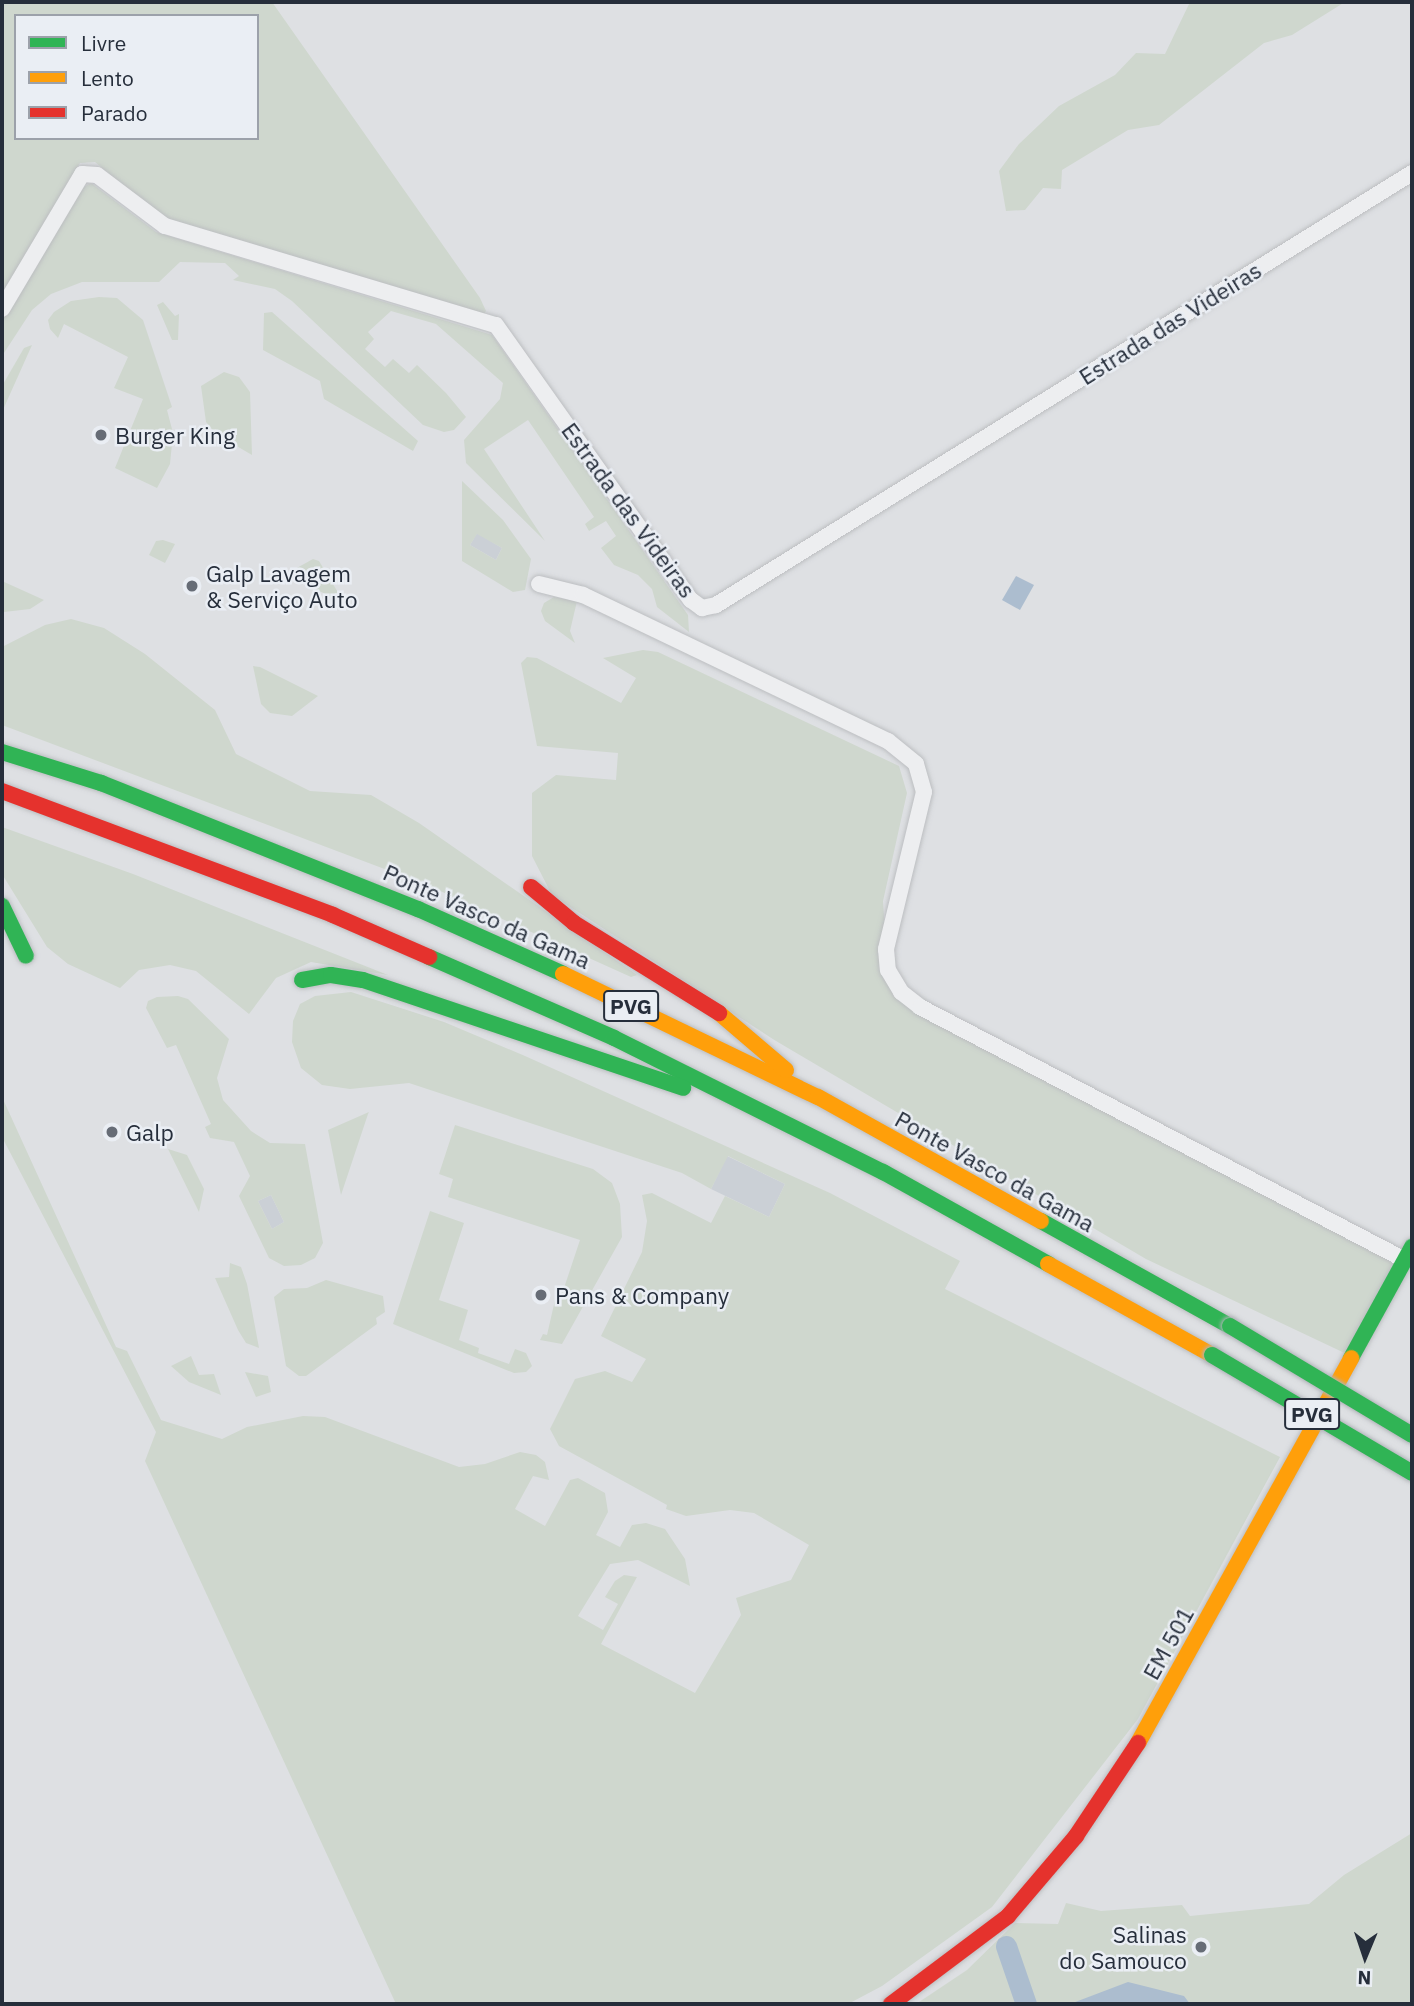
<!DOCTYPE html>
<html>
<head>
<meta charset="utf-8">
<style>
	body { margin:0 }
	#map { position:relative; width:1414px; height:2006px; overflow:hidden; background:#dee0e3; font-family:"IBM Plex Sans",sans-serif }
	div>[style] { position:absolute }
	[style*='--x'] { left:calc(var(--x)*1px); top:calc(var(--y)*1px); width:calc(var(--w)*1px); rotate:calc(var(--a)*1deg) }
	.built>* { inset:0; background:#cbd0d6 }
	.green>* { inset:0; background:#cfd7ce }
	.water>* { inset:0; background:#acbdcf }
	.canal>* { height:21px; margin:-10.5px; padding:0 10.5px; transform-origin:10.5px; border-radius:10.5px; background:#acbdcf }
	.roads { filter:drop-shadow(0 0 2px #bcbec1) drop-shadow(0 0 2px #bcbec1) }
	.street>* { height:16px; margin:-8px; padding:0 8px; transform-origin:8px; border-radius:8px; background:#edeef0 }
	.fast>* { height:16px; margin:-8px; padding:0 8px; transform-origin:8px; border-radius:8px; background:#30b455 }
	.slow>* { height:16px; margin:-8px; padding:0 8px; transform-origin:8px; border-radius:8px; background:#ff9f0a }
	.jam>* { height:16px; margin:-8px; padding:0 8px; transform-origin:8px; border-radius:8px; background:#e5322d }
	.bridges { filter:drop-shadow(0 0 2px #b0b3b8) drop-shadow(0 0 2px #b0b3b8) }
	.fast-bridge>* { height:16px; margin:-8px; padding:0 8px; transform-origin:8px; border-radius:8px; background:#30b455 }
	.dots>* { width:19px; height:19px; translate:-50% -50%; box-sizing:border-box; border:4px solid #eaeef4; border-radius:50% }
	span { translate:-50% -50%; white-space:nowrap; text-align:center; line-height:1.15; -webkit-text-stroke:5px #eaeef4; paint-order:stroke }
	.shield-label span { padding:2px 5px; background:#eaeef4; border:2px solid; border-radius:5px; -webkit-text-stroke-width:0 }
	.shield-label { font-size:21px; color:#262e3b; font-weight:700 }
	.street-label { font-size:23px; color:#262e3b }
	.poi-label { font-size:23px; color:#262e3b }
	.left { translate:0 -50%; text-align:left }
	.right { translate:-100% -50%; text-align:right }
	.frame { position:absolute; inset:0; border:4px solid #262e3b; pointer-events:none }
	.legend { position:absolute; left:14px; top:14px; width:245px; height:126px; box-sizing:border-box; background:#eaeef4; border:2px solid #9ca1aa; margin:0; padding:9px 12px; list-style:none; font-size:21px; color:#262e3b }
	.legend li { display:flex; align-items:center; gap:14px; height:35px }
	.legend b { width:35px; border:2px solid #9ca1aa }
	.north { position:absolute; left:1330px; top:1922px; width:70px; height:70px; -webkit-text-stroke:5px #eaeef4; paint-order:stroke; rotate:182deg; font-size:19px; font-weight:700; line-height:28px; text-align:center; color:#262e3b }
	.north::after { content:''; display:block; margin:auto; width:24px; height:32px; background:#262e3b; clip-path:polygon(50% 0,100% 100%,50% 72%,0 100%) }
</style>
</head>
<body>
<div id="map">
	<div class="built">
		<i style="clip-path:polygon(477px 533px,502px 548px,496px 560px,470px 545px)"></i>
		<i style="clip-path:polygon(727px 1156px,785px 1184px,769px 1217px,711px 1189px)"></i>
		<i style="clip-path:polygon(271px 1195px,284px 1222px,272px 1229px,258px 1201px)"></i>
	</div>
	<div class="green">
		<i style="clip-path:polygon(evenodd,2px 2px,272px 2px,480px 298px,486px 311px,482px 317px,166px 221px,95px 162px,80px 163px,2px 298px,2px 2px,16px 16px,257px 16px,257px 138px,16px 138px,16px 16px)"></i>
		<i style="clip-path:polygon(1190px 2px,1345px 2px,1292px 35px,1264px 43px,1159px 125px,1128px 130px,1062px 170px,1061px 189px,1043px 188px,1025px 210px,1006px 211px,999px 171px,1019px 144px,1059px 106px,1115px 75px,1136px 53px,1165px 54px)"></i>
		<i style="clip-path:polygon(91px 183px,156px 232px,492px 335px,688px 615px,689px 632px,657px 607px,652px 589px,638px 575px,614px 565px,601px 548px,616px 536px,606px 521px,589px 531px,585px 524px,594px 517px,528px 420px,484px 449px,545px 541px,466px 463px,464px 440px,500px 399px,503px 383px,436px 324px,391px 311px,368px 332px,374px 339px,365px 349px,385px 367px,393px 359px,409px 373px,417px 365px,446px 393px,466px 417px,454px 430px,444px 432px,423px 425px,292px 301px,275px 289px,233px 280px,239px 276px,225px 263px,180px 262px,159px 282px,82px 282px,51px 294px,32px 310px,2px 356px,2px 321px,82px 188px)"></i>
		<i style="clip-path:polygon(99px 297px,117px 298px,143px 320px,172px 407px,167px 410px,173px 433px,170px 464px,157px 488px,115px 468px,143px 399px,114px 388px,128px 357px,64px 324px,58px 338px,50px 329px,48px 320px,54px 312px,71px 301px)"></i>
		<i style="clip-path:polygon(163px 302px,175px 316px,179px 314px,178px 340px,172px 340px,157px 305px)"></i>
		<i style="clip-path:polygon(272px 312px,418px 441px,413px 451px,324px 399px,320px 381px,263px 350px,264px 313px)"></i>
		<i style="clip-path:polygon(32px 345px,2px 412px,2px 386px,24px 348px)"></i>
		<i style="clip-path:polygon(224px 372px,239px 377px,250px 392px,252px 455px,216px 434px,206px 422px,201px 386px)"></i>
		<i style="clip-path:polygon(evenodd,462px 481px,503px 520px,531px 559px,525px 590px,513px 592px,462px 561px,462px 481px,477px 534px,502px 548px,496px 560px,470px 545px,477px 534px)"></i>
		<i style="clip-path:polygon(163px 540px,175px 544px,165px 563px,149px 555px,156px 541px)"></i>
		<i style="clip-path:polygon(313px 559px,319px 561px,345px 604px,286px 574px)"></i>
		<i style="clip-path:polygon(2px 581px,44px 600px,30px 609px,4px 612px)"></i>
		<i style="clip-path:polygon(554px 597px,577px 601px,570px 631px,575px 643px,545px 621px,541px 611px,544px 603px)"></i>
		<i style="clip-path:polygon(71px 619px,104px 628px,145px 654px,215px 710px,236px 754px,310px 791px,371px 795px,419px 823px,637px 975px,631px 977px,427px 885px,2px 725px,2px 647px,45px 625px)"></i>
		<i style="clip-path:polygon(643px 650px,658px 652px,899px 766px,907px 793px,883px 901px,886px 949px,901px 992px,1405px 1260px,1353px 1357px,1146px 1259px,776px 1041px,552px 895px,532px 856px,532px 793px,556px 775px,616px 780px,618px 753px,537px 746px,521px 663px,527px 657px,537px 658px,621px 703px,636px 678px,603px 658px)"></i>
		<i style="clip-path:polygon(253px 666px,260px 667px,318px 696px,292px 716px,270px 713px,261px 704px)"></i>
		<i style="clip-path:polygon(2px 827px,133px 874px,388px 975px,311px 962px,276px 978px,249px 1014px,196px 971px,170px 965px,139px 970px,120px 988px,68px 964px,47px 947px,2px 874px)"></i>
		<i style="clip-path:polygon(351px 992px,444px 1022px,525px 1056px,830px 1193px,960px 1261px,945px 1289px,1280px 1457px,1138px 1719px,992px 1907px,882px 1986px,848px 2004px,396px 2004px,145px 1461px,156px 1432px,2px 1137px,2px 1097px,116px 1347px,127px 1351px,161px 1420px,222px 1439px,247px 1427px,303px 1416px,325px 1417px,459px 1467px,485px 1464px,520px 1452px,536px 1455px,545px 1462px,549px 1480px,533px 1476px,515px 1509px,545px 1526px,570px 1480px,578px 1478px,605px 1493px,608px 1512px,596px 1535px,620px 1547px,632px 1525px,646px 1523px,665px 1529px,685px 1559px,690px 1586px,638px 1560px,610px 1564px,578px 1616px,603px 1630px,618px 1604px,605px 1597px,615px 1581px,624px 1575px,637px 1577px,601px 1644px,695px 1693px,741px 1615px,736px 1598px,791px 1580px,809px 1545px,754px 1513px,730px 1510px,686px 1516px,666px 1509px,667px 1505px,559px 1446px,550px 1429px,575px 1379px,605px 1371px,632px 1382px,646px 1359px,601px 1336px,642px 1252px,647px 1221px,642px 1195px,652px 1193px,711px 1223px,725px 1196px,769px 1217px,785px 1184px,728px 1156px,711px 1189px,682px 1173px,409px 1083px,350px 1089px,322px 1085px,301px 1068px,292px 1042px,293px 1021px,300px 1004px,315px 996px)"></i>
		<i style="clip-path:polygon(evenodd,178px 996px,188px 999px,229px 1039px,217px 1078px,223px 1100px,251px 1131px,270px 1143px,305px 1144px,323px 1243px,315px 1258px,301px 1265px,284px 1266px,269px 1258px,239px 1196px,250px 1176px,234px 1142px,210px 1138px,205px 1127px,211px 1124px,176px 1045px,167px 1048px,146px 1008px,148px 1001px,157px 997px,178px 996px,271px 1195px,284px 1222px,272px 1229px,258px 1201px,271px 1195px)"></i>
		<i style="clip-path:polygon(369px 1112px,368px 1114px,341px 1195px,328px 1130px)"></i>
		<i style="clip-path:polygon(455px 1125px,593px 1169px,612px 1183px,620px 1204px,622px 1237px,562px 1344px,540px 1340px,543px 1334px,547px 1335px,558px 1287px,564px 1288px,580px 1240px,448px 1197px,453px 1179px,439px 1174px)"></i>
		<i style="clip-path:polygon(168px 1149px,187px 1155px,204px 1189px,199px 1212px)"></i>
		<i style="clip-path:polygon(430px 1211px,464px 1223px,439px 1300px,468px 1310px,459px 1340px,479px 1348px,478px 1353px,509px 1364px,515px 1349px,526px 1353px,532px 1366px,526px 1372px,514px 1373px,393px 1324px)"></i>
		<i style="clip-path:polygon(230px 1263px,241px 1267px,247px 1284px,259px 1348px,246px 1343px,238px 1330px,215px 1278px,229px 1277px)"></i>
		<i style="clip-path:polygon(326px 1280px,383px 1296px,385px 1312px,376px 1318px,377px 1324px,306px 1376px,299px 1376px,286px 1366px,274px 1297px,284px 1289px,307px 1288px)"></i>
		<i style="clip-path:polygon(191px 1356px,199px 1375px,214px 1374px,221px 1395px,189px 1382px,171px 1366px)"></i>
		<i style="clip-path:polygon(245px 1372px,268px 1376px,271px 1392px,256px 1397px)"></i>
		<i style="clip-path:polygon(1412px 1833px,1412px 2004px,916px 2004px,967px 1970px,1015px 1923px,1058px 1924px,1066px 1903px,1101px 1911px,1182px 1905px,1190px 1916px,1309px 1904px,1344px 1875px)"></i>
	</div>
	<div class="water">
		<i style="clip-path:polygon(1016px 576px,1034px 585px,1020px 610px,1002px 600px)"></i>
		<i style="clip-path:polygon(1128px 1982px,1184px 1996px,1190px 2004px,1070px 2004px)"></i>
	</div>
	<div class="canal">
		<i style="--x:1006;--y:1946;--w:61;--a:71"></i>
	</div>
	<div class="roads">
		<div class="street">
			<i style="--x:2;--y:309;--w:157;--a:-59.3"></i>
			<i style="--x:82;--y:174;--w:15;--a:4"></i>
			<i style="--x:97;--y:175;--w:85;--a:36.9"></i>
			<i style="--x:165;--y:226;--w:345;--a:16.7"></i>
			<i style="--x:496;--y:325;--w:337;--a:54.7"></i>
			<i style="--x:691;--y:600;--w:14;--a:36"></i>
			<i style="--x:702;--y:608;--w:14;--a:-12"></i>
			<i style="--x:716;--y:605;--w:819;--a:-31.83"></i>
			<i style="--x:539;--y:584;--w:45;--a:14"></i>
			<i style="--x:583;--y:595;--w:338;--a:25.6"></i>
			<i style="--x:888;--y:741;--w:36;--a:39"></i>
			<i style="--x:916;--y:764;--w:29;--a:74"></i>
			<i style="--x:924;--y:792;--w:162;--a:103.6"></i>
			<i style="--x:886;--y:949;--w:21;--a:85"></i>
			<i style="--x:888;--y:970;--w:26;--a:59"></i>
			<i style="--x:901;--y:992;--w:24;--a:38"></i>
			<i style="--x:920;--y:1007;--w:547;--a:27.55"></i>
		</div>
		<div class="fast">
			<i style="--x:2;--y:752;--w:104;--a:17.4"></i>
			<i style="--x:101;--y:783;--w:341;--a:21.7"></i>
			<i style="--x:418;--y:909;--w:159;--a:24.1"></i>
			<i style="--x:2;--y:906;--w:55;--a:64.4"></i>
			<i style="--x:429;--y:957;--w:202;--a:23.6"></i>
			<i style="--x:614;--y:1038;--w:301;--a:26.5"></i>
			<i style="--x:883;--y:1172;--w:189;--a:29.1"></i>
			<i style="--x:302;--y:980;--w:29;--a:-10"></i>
			<i style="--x:331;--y:975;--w:32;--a:9"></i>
			<i style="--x:363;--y:980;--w:338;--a:18.6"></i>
			<i style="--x:1041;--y:1221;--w:216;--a:29.1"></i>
			<i style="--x:1351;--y:1358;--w:127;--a:-61.2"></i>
		</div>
		<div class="slow">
			<i style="--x:563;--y:974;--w:283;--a:25.8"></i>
			<i style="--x:818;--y:1097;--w:255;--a:29.1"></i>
			<i style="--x:719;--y:1013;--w:88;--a:40.4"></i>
			<i style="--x:1048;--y:1264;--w:188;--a:29"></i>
			<i style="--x:1138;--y:1743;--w:440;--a:-61"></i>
		</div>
		<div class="jam">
			<i style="--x:2;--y:791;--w:353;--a:20.5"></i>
			<i style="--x:333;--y:915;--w:105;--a:23.6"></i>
			<i style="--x:531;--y:887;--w:56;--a:39.9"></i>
			<i style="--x:574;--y:923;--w:171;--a:31.8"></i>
			<i style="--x:891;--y:2004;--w:146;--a:-36.9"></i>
			<i style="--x:1008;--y:1916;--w:105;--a:-49.6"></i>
			<i style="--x:1076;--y:1836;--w:112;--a:-56.3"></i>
		</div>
	</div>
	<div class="bridges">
		<div class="fast-bridge">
			<i style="--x:1230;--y:1326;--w:212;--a:30.9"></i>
			<i style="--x:1212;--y:1355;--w:232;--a:30.5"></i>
		</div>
	</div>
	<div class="dots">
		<i style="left:101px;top:435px;background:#666c76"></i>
		<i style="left:192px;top:586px;background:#666c76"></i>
		<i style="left:112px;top:1132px;background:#666c76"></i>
		<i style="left:541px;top:1295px;background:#666c76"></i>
		<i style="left:1201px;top:1947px;background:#666c76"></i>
	</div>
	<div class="shield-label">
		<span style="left:631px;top:1006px">PVG</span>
		<span style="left:1312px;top:1414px">PVG</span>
	</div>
	<div class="street-label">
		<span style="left:1170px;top:323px;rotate:-32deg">Estrada das Videiras</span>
		<span style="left:629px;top:510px;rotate:54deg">Estrada das Videiras</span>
		<span style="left:487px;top:916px;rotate:24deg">Ponte Vasco da Gama</span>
		<span style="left:995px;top:1171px;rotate:29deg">Ponte Vasco da Gama</span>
		<span style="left:1168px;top:1643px;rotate:-61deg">EM 501</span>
	</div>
	<div class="poi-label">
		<span class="left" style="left:115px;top:435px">Burger King</span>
		<span class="left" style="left:206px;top:586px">Galp Lavagem<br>&amp; Serviço Auto</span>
		<span class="left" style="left:126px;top:1132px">Galp</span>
		<span class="left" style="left:555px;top:1295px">Pans &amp; Company</span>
		<span class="right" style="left:1187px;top:1947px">Salinas<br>do Samouco</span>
	</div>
	<div class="frame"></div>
	<ul class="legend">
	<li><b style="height:9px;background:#30b455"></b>Livre</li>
	<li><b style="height:9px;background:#ff9f0a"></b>Lento</li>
	<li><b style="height:9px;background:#e5322d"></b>Parado</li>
	</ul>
	<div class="north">N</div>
</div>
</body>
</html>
